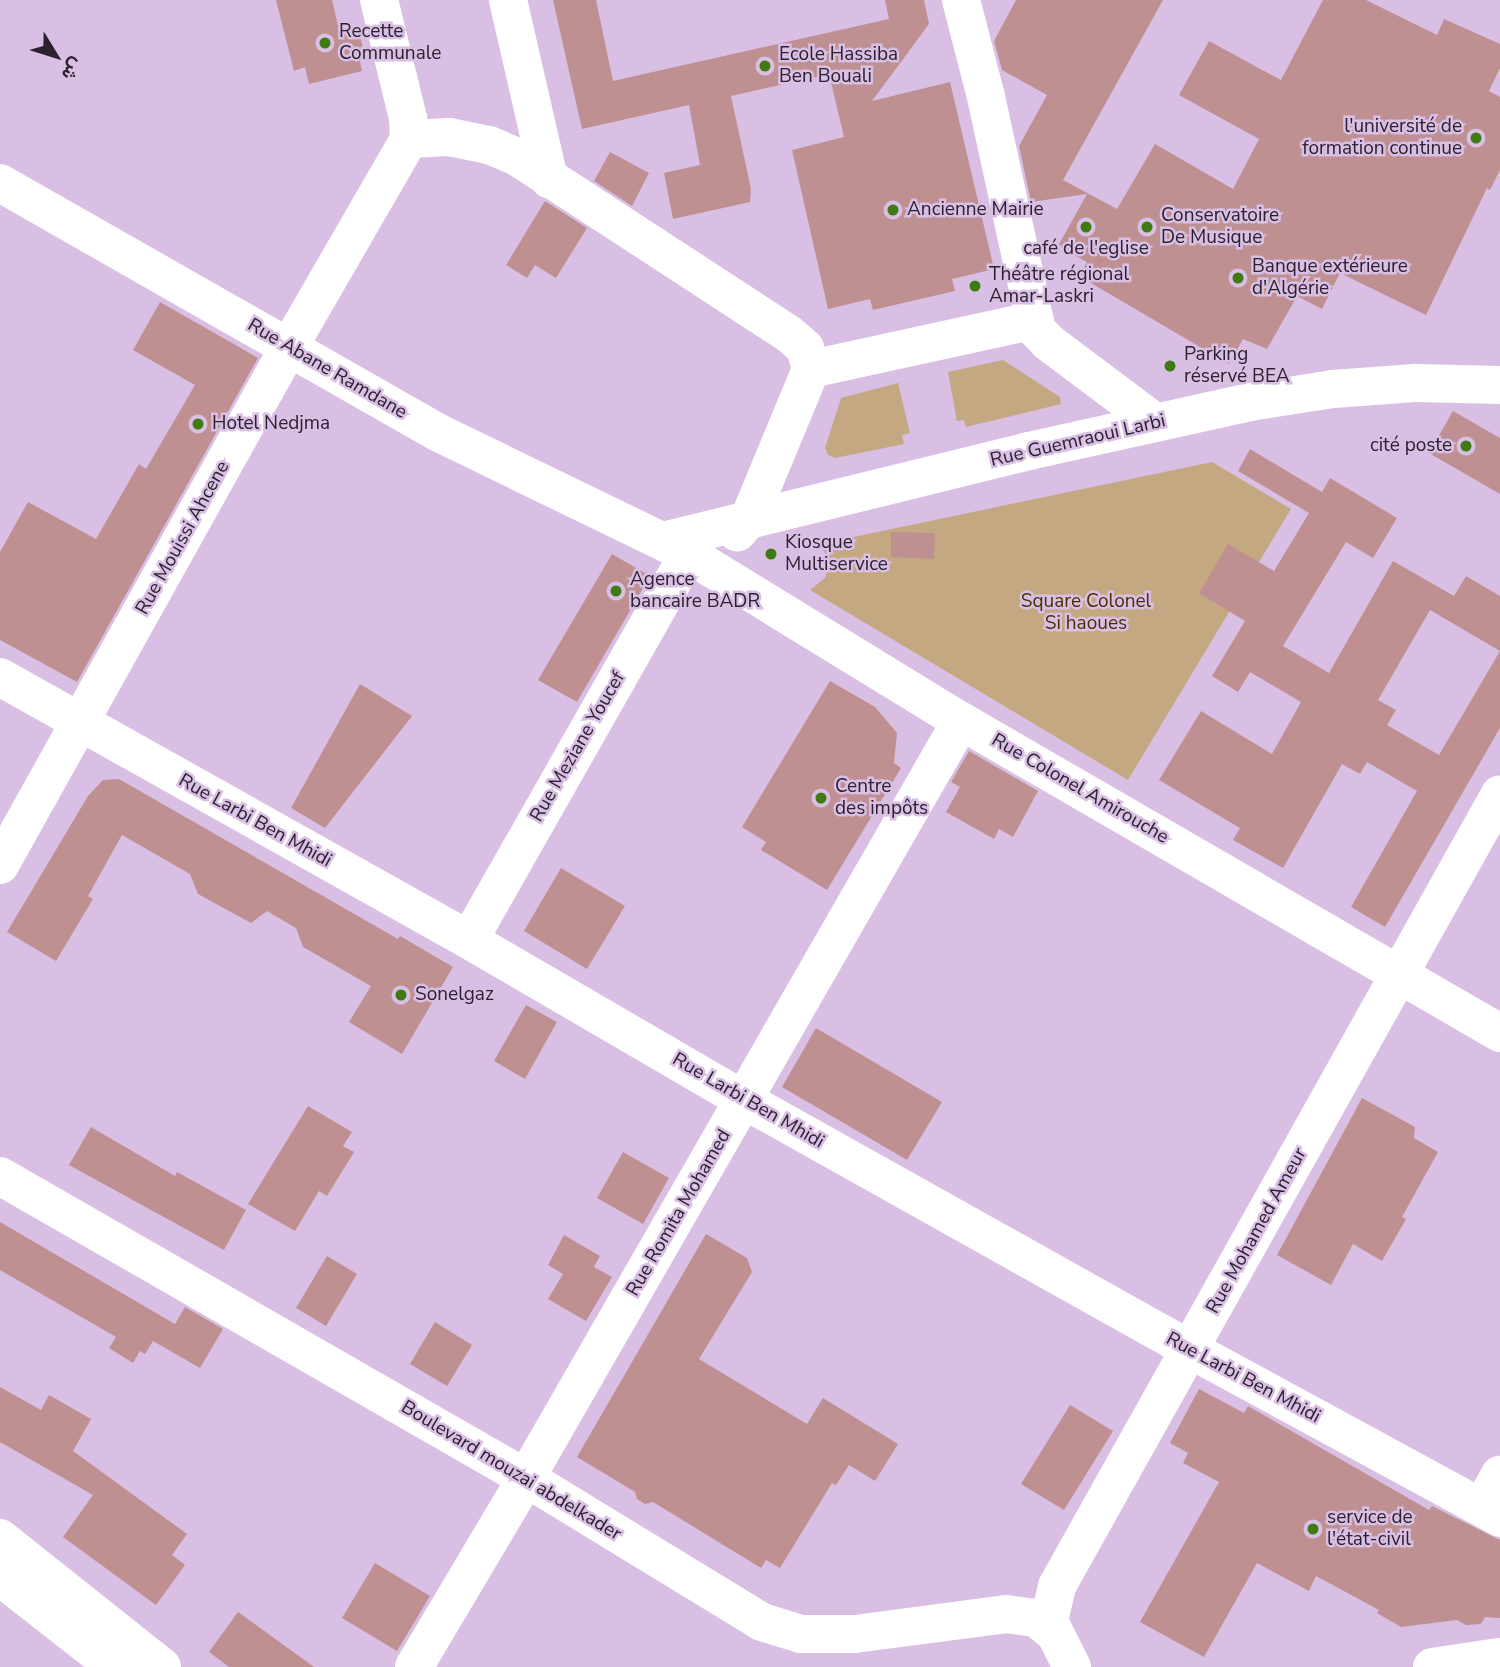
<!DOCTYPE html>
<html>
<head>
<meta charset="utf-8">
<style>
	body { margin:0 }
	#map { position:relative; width:1500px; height:1667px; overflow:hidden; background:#d9bfe4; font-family:"Nunito Sans",Vazirmatn,sans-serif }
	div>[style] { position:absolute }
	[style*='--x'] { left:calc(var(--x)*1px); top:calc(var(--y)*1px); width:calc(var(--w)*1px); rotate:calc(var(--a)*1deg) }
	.green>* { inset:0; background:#c4a882 }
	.building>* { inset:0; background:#bf9092 }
	.street>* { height:38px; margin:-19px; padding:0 19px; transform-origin:19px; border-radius:19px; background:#fff }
	.dots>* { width:19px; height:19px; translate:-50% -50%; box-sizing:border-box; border:4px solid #d9bfe4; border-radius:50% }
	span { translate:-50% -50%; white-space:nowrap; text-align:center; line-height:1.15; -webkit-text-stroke:5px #d9bfe4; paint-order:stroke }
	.poi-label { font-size:19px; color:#2b212f }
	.left { translate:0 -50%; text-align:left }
	.right { translate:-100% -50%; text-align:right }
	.street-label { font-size:19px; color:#2b212f }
	.park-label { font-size:19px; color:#4a3001 }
	.north { position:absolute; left:21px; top:21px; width:70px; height:70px; -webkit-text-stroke:5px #d9bfe4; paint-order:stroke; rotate:128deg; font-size:19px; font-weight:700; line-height:28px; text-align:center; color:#2b212f }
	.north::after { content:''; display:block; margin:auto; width:24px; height:32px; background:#2b212f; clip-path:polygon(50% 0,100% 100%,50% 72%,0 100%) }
</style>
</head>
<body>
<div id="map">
	<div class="green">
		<i style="clip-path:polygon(1003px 360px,1060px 397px,1061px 404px,966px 427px,964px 420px,957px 421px,948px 372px)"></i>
		<i style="clip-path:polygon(898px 383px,910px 433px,902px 435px,904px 444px,835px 458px,828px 455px,825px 448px,841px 398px)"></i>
		<i style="clip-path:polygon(1212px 462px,1291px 509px,1128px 780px,810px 590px,825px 578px,829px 560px,820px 544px)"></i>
	</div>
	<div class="building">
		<i style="clip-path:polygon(276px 0,332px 0,339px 30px,357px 25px,365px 55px,359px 57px,362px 71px,309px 84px,305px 67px,294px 71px)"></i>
		<i style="clip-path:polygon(553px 0,596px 0,613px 81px,889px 19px,885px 0,924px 0,929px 24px,872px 101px,950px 82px,994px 269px,952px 279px,955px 291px,873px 310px,870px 299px,828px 309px,792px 150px,844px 137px,829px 74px,731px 96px,751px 189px,750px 202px,673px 219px,664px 173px,700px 165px,689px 105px,582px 129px)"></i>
		<i style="clip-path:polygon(1016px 0,1163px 0,1063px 180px,1117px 209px,1155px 144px,1233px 189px,1259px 139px,1179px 95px,1209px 41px,1281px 80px,1323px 0,1366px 0,1437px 35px,1444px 19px,1500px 44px,1500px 68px,1489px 91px,1500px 97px,1500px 170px,1490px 190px,1487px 188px,1426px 315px,1340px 273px,1322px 309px,1297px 296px,1267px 349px,1243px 339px,1229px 364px,1079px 276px,1087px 262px,1058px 246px,1087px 194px,1031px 202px,1019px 146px,1047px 95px,1002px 70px,994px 41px)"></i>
		<i style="clip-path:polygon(610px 152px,649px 173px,632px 206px,594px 181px)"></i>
		<i style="clip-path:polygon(545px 201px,587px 228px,556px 278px,535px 265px,527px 278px,506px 265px)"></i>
		<i style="clip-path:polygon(160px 302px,258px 358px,77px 682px,0 640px,0 552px,28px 502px,96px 539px,139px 464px,146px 469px,195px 385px,133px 350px)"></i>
		<i style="clip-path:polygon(1453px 411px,1500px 438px,1500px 494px,1429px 453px)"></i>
		<i style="clip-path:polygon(1250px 449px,1322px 492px,1330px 478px,1397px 518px,1373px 558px,1346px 542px,1283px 646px,1329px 673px,1393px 561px,1454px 596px,1466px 576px,1500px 596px,1500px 651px,1430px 610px,1378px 700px,1396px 710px,1387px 725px,1439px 755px,1500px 651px,1500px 728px,1385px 927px,1351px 907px,1417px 791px,1367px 762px,1360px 774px,1342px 764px,1283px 868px,1233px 840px,1240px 828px,1159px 780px,1201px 711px,1272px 754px,1301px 702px,1250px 672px,1238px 692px,1212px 676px,1245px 621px,1199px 593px,1228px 544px,1274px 571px,1309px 513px,1238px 471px)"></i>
		<i style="clip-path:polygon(891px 532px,935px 533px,934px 559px,891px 557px)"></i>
		<i style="clip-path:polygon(612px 554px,650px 576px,577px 702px,538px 680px)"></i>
		<i style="clip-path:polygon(830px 681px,875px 707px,897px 733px,894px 763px,901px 768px,827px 890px,761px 850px,766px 842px,742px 827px)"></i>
		<i style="clip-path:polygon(360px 684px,412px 716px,325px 828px,291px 808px)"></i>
		<i style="clip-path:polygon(969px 751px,1038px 791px,1013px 837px,999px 829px,994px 839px,946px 812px,960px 787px,951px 782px)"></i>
		<i style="clip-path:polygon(119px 779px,398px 939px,400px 936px,453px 967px,402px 1054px,349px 1022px,371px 986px,303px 947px,296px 928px,267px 911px,251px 923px,198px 894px,190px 874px,122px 835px,88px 896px,93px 899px,56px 961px,7px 932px,88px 796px,103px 780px)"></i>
		<i style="clip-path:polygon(561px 868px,625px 906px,587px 969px,524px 931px)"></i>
		<i style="clip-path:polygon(526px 1005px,557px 1022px,525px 1079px,494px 1061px)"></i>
		<i style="clip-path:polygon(816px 1028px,942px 1102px,907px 1160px,782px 1087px)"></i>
		<i style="clip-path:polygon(1362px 1098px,1415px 1127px,1414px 1138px,1438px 1152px,1402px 1217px,1406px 1219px,1382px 1261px,1353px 1244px,1331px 1285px,1277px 1255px)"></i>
		<i style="clip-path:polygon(308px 1106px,352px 1132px,343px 1146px,354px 1152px,327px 1196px,319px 1191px,295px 1231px,248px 1204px)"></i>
		<i style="clip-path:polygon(91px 1127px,175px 1176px,177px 1172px,246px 1210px,224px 1250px,69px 1165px)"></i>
		<i style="clip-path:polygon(623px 1152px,669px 1178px,643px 1224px,597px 1198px)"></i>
		<i style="clip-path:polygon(0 1222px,175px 1324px,185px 1307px,223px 1329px,200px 1368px,153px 1341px,145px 1354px,140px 1351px,133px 1363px,109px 1348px,116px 1337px,0 1270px)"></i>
		<i style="clip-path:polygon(706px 1234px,747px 1258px,752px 1272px,699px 1359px,807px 1424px,823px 1398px,898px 1444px,875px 1481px,849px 1465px,836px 1485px,832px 1483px,780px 1568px,766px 1560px,761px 1568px,653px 1502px,645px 1504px,637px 1499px,635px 1492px,577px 1457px)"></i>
		<i style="clip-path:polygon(564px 1235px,600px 1256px,594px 1267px,612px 1277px,586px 1321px,548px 1299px,563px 1274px,548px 1265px)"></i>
		<i style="clip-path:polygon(327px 1256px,357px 1274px,326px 1326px,296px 1308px)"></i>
		<i style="clip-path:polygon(435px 1322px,472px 1345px,447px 1386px,410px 1364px)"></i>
		<i style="clip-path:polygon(0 1387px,41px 1410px,49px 1395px,91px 1419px,73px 1451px,187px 1534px,172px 1555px,185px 1565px,156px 1605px,63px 1537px,93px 1495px,0 1442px)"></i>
		<i style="clip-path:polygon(1199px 1389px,1244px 1413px,1248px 1406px,1429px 1510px,1432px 1506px,1500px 1540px,1500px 1618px,1485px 1617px,1481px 1624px,1466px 1625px,1457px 1620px,1401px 1627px,1377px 1613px,1379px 1610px,1316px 1576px,1309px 1591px,1257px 1563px,1204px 1657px,1140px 1622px,1219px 1482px,1183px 1463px,1188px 1453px,1170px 1443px)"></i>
		<i style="clip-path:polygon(1070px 1405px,1113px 1431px,1064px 1510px,1021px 1484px)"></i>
		<i style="clip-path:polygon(375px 1563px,430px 1596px,397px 1651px,342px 1618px)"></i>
		<i style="clip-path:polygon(238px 1612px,314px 1667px,229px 1667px,209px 1652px)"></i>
	</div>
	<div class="street">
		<i style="--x:379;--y:0;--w:122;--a:76.2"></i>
		<i style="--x:408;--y:118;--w:21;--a:87"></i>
		<i style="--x:508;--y:0;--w:184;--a:77.1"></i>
		<i style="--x:961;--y:0;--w:100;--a:75.5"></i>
		<i style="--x:986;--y:97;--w:239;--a:77.7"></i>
		<i style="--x:1037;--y:330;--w:16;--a:47"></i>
		<i style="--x:1048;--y:342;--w:135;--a:36.9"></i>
		<i style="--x:409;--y:139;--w:40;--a:-2.9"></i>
		<i style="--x:449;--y:137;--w:41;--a:11.3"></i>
		<i style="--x:489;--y:145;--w:33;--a:23"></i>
		<i style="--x:519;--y:158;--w:322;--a:33.1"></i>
		<i style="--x:789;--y:334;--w:21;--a:41"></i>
		<i style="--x:805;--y:348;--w:22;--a:74"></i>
		<i style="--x:811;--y:369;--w:162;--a:112.5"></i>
		<i style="--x:749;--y:519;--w:18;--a:131"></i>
		<i style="--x:0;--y:183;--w:505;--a:29.66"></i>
		<i style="--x:439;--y:433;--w:277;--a:25.9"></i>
		<i style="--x:688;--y:554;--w:320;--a:31.5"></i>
		<i style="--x:961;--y:721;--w:623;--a:30.06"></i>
		<i style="--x:811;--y:369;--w:229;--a:-12.3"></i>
		<i style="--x:663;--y:541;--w:377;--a:-13.8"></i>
		<i style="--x:1029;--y:451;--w:226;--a:-12.5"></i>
		<i style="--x:1250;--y:402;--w:84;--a:-8.9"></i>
		<i style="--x:1333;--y:389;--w:82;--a:-4.2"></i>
		<i style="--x:1415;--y:383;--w:85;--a:1.3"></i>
		<i style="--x:0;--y:677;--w:538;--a:29.28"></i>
		<i style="--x:469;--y:940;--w:318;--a:30.2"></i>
		<i style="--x:744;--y:1100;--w:512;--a:29.22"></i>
		<i style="--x:1191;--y:1350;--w:352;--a:28.5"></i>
		<i style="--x:0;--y:865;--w:593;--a:-60.84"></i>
		<i style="--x:289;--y:347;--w:240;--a:-60"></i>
		<i style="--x:469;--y:940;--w:444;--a:-60.4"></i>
		<i style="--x:0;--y:1176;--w:607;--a:29.86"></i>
		<i style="--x:526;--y:1478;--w:276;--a:31.4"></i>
		<i style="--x:762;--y:1622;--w:41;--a:17.1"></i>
		<i style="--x:801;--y:1634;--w:54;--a:0"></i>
		<i style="--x:855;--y:1634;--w:152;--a:-7.5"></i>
		<i style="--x:1006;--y:1614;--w:30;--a:8"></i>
		<i style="--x:1036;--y:1618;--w:19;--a:39"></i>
		<i style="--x:1482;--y:1507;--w:37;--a:-61"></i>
		<i style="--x:0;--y:1538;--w:207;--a:38.5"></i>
		<i style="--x:0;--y:1577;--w:146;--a:38"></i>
		<i style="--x:414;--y:1667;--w:220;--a:-59.3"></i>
		<i style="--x:526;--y:1478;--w:873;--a:-60.12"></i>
		<i style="--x:1072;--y:1667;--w:51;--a:-116.6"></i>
		<i style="--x:1049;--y:1621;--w:36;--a:-77"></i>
		<i style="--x:1057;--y:1586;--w:907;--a:-60.78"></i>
		<i style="--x:1432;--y:1667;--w:69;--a:-8.4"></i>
	</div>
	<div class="dots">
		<i style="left:325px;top:43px;background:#3f7a13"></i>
		<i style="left:765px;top:66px;background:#3f7a13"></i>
		<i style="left:1476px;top:138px;background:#3f7a13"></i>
		<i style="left:893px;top:210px;background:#3f7a13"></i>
		<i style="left:1086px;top:227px;background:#3f7a13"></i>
		<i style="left:1147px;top:227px;background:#3f7a13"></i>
		<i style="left:1238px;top:278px;background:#3f7a13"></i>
		<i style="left:975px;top:286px;background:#3f7a13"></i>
		<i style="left:1170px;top:366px;background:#3f7a13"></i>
		<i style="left:198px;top:424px;background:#3f7a13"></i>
		<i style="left:1466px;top:446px;background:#3f7a13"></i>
		<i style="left:771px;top:554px;background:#3f7a13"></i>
		<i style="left:616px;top:591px;background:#3f7a13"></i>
		<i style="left:821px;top:798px;background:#3f7a13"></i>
		<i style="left:401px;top:995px;background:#3f7a13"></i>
		<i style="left:1313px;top:1529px;background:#3f7a13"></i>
	</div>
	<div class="poi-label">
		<span class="left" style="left:339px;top:43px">Recette<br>Communale</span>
		<span class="left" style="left:779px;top:66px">Ecole Hassiba<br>Ben Bouali</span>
		<span class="right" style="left:1462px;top:138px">l'université de<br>formation continue</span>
		<span class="left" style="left:907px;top:210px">Ancienne Mairie</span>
		<span class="left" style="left:1161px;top:227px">Conservatoire<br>De Musique</span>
		<span style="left:1086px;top:249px">café de l'eglise</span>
		<span class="left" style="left:1252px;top:278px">Banque extérieure<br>d'Algérie</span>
		<span class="left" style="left:989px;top:286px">Théâtre régional<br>Amar-Laskri</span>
		<span class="left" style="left:1184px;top:366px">Parking<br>réservé BEA</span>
		<span class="left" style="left:212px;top:424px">Hotel Nedjma</span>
		<span class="right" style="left:1452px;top:446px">cité poste</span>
		<span class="left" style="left:785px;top:554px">Kiosque<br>Multiservice</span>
		<span class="left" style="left:630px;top:591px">Agence<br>bancaire BADR</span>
		<span class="left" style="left:835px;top:798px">Centre<br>des impôts</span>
		<span class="left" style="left:415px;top:995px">Sonelgaz</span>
		<span class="left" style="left:1327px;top:1529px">service de<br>l'état-civil</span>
	</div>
	<div class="street-label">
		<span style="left:327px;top:369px;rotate:30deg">Rue Abane Ramdane</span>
		<span style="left:1078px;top:441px;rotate:-13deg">Rue Guemraoui Larbi</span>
		<span style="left:183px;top:538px;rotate:-61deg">Rue Mouissi Ahcene</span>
		<span style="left:578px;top:747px;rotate:-60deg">Rue Meziane Youcef</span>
		<span style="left:1080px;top:789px;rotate:30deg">Rue Colonel Amirouche</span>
		<span style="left:255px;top:821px;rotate:29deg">Rue Larbi Ben Mhidi</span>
		<span style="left:748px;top:1101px;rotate:30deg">Rue Larbi Ben Mhidi</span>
		<span style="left:679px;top:1213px;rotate:-60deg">Rue Romita Mohamed</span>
		<span style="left:1257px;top:1231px;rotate:-61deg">Rue Mohamed Ameur</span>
		<span style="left:1243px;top:1378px;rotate:28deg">Rue Larbi Ben Mhidi</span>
		<span style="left:511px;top:1471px;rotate:31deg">Boulevard mouzai abdelkader</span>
	</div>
	<div class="park-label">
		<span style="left:1086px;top:613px">Square Colonel<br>Si haoues</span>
	</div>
	<div class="north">ش</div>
</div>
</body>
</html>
